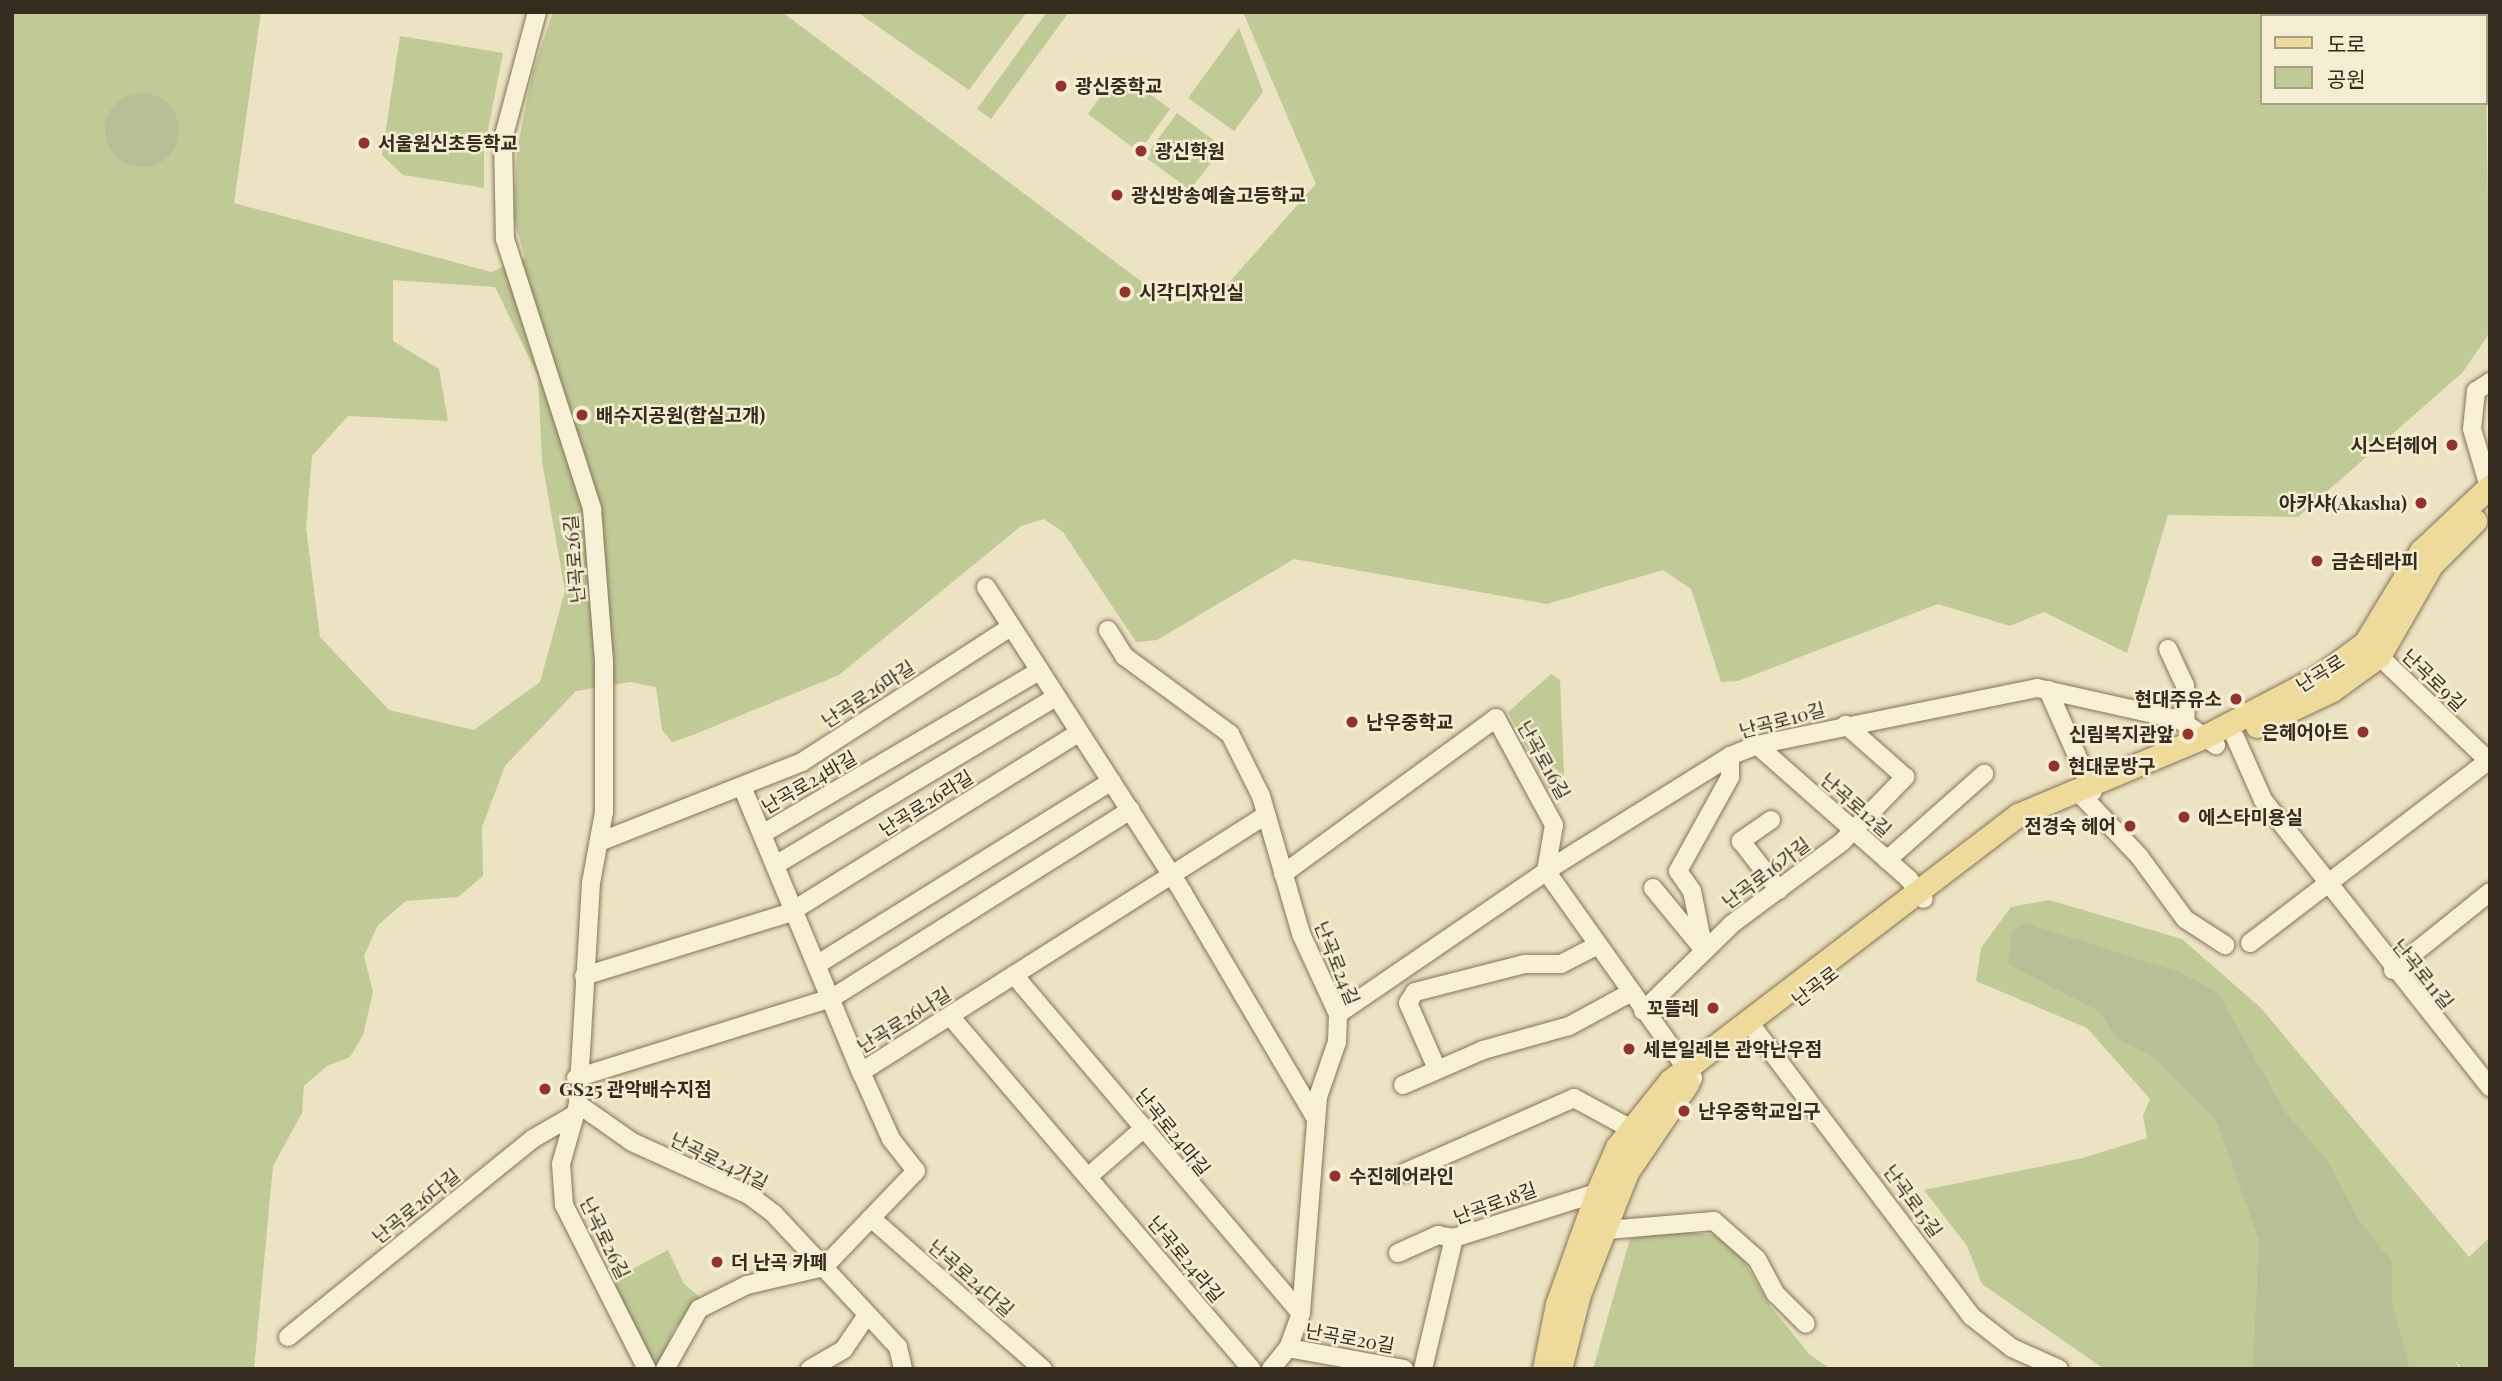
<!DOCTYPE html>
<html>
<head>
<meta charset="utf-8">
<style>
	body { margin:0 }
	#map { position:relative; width:2502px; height:1381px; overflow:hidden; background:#ece3c2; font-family:"Playfair Display","Noto Sans KR",serif }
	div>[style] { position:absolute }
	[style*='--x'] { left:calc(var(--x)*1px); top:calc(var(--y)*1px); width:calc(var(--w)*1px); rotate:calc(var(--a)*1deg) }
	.green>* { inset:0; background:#bfca96 }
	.cemetery>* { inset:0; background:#b6bf95 }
	.round { border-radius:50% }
	.roads { filter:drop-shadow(0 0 2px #85745a) drop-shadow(0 0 2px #85745a) }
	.minor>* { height:18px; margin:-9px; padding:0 9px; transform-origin:9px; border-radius:9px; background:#f7f0d5 }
	.major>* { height:23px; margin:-11.5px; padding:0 11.5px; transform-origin:11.5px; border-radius:11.5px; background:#eedb9b }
	.dots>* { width:19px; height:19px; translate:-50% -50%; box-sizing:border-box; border:4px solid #f4edd1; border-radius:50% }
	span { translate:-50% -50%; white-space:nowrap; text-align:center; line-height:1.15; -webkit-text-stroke:5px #f4edd1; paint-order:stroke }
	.poi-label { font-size:19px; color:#352b1e; font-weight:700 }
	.left { translate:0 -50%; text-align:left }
	.right { translate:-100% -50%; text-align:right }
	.street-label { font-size:19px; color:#352b1e }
	.frame { position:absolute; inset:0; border:14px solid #352b1e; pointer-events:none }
	.legend { position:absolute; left:2260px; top:14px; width:228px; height:91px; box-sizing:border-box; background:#f4edd1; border:2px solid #a89f89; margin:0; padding:9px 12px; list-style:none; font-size:21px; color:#352b1e }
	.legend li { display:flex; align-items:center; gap:14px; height:35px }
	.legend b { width:35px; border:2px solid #a89f89 }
</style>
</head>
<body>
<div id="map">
	<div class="green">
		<i style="clip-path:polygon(evenodd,12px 12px,261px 12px,234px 203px,491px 272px,525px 258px,514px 219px,517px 150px,532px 74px,553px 12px,782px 12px,1170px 303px,1218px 295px,1316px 184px,1243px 12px,2421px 12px,2428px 16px,2262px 16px,2262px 103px,2486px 103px,2486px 76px,2490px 332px,2463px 372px,2298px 517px,2168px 515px,2127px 653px,2044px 612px,2010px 626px,1938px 604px,1738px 681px,1721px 682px,1691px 589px,1663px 570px,1547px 604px,1294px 559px,1157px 640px,1136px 642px,1063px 532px,1044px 519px,1021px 526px,839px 675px,693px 735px,672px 742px,662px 730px,656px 687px,630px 682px,576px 691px,505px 766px,482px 827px,483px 876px,458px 897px,406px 901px,378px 925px,364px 956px,373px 992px,363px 1035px,350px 1057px,327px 1066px,304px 1086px,302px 1113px,273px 1166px,254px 1369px,12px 1369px,12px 12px,393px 280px,495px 287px,538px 376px,542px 461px,565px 591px,540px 682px,474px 730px,389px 710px,320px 637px,306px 528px,312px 456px,348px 416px,448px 421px,439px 369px,393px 341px,393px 280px)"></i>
		<i style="clip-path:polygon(857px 12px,1027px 12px,969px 90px)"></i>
		<i style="clip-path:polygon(1047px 12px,1069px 12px,991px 119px,977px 109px)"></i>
		<i style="clip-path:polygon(1239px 28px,1263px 92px,1234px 131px,1188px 98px)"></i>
		<i style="clip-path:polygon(400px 36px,503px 53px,484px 150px,484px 188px,403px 175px,382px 155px)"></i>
		<i style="clip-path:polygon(1135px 83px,1170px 109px,1139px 152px,1088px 114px,1108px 86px)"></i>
		<i style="clip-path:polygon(1177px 113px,1223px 147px,1190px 190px,1145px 157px)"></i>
		<i style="clip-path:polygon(1551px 674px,1560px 680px,1564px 774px,1562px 791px,1553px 797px,1508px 712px)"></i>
		<i style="clip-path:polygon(2049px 900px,2182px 939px,2261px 1008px,2469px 1257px,2490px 1237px,2490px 1369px,2463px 1369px,2454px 1360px,2460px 1369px,2104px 1369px,1982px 1284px,1967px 1246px,1924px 1190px,2083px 1158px,2147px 1138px,2143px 1116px,2150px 1099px,2087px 1028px,1976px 981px,1981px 948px,2011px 907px)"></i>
		<i style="clip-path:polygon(1676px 1231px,1714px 1235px,1740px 1254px,1771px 1307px,1810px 1355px,1831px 1369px,1593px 1369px,1630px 1239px)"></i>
		<i style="clip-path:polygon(668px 1250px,684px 1284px,700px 1297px,674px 1329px,659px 1364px,652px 1364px,613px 1286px,616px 1278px)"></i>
	</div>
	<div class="cemetery">
		<i class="round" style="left:105px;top:93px;width:74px;height:74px"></i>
		<i style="clip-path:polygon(2025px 923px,2182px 973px,2218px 993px,2285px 1112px,2327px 1160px,2358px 1219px,2392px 1262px,2392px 1303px,2410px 1369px,2253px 1369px,2259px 1240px,2216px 1120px,2154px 1057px,2116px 1038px,2100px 1012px,2008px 964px,2012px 931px)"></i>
	</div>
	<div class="roads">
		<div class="minor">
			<i style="--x:537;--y:12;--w:131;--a:105"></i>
			<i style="--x:503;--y:139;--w:100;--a:88.9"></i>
			<i style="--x:505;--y:239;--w:284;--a:72.1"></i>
			<i style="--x:592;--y:509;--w:154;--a:85.5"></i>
			<i style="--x:604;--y:663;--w:149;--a:90"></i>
			<i style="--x:604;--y:812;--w:72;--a:100.4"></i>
			<i style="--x:591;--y:883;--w:221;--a:93.4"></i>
			<i style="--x:578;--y:1104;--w:62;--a:105.8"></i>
			<i style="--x:561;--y:1164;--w:41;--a:85.8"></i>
			<i style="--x:564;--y:1205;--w:184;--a:63.2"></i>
			<i style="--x:2490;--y:382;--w:17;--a:147"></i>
			<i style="--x:2476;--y:391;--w:38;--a:96"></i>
			<i style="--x:2472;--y:429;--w:64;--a:73.6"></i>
			<i style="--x:986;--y:587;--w:364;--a:57.2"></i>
			<i style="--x:1183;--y:893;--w:260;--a:59.5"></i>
			<i style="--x:1108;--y:630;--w:31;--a:58"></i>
			<i style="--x:1124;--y:656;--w:132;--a:36.3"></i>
			<i style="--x:1230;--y:734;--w:69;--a:63.4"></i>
			<i style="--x:1261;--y:796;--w:144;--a:73.8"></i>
			<i style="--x:1301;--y:934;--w:88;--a:65.2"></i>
			<i style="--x:1338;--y:1014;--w:28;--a:92"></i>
			<i style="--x:1337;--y:1042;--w:58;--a:109.1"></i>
			<i style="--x:1318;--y:1097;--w:217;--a:94.5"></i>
			<i style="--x:1301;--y:1313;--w:37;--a:110"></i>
			<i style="--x:1288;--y:1348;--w:27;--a:129"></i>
			<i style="--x:2168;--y:649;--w:40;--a:65"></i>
			<i style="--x:2185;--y:685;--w:39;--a:89"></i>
			<i style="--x:2379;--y:656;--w:153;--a:43.7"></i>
			<i style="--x:2048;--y:690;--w:111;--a:66.2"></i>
			<i style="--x:2235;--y:737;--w:69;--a:66"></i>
			<i style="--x:2263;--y:800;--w:366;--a:51.7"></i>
			<i style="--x:1757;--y:745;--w:201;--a:41.4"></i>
			<i style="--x:1908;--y:878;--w:26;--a:53"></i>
			<i style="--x:743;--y:789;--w:307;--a:67.4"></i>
			<i style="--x:2083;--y:797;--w:81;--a:46.5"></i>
			<i style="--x:2139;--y:856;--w:78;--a:53.9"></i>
			<i style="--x:2185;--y:919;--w:48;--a:33"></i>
			<i style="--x:1771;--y:820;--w:37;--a:145"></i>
			<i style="--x:1741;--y:841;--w:62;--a:52.2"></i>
			<i style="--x:764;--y:833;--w:319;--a:-30.5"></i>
			<i style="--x:599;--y:842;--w:218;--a:-21.5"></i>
			<i style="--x:802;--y:762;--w:249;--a:-32.9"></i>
			<i style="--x:1887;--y:860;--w:130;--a:-41.6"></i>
			<i style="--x:777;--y:864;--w:325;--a:-30.9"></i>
			<i style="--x:1283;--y:874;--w:264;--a:-36.2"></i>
			<i style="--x:1496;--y:718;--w:122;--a:61.5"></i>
			<i style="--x:1554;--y:825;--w:47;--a:99.9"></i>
			<i style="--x:1546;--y:871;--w:254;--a:54.6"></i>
			<i style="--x:1653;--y:888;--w:80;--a:50.6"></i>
			<i style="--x:2250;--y:943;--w:298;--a:-37.4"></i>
			<i style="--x:1704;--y:950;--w:60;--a:-101.5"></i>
			<i style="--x:1692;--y:891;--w:24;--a:-125"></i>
			<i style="--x:1678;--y:871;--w:107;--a:-61"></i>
			<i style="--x:1730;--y:777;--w:21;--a:-90"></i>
			<i style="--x:818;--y:964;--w:346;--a:-31.9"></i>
			<i style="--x:2393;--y:970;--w:124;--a:-38.8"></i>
			<i style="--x:1014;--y:975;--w:443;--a:49.7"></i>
			<i style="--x:584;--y:976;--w:214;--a:-17.1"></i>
			<i style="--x:789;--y:913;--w:340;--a:-31.9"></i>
			<i style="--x:1643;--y:1011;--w:124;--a:-44.3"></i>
			<i style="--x:1732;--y:924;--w:137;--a:-36.7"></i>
			<i style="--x:1842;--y:842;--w:91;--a:-45.9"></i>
			<i style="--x:1905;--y:777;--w:79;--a:-138.6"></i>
			<i style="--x:1338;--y:1014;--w:262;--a:-34.4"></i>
			<i style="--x:1554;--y:866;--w:208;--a:-32"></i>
			<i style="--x:1730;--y:756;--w:29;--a:-22"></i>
			<i style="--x:1757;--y:745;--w:286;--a:-11.5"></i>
			<i style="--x:2037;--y:688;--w:147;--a:12.6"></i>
			<i style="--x:2180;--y:720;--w:44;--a:34.8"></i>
			<i style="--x:950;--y:1016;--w:464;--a:49.5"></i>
			<i style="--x:1755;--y:1030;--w:358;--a:52.9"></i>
			<i style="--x:1971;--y:1316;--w:52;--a:38"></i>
			<i style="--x:2012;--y:1348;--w:51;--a:24.1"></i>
			<i style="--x:1437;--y:1069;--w:72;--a:-113.7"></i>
			<i style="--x:1408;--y:1003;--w:13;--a:-58"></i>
			<i style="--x:1415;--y:992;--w:114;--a:-14.3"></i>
			<i style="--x:1525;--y:964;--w:36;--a:0"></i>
			<i style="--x:1561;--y:964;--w:42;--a:-27.2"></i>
			<i style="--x:576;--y:1078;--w:268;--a:-17.4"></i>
			<i style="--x:832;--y:998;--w:353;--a:-32.2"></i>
			<i style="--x:1403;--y:1085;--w:87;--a:-23.6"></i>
			<i style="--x:1483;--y:1050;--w:89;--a:-15.6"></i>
			<i style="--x:1569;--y:1026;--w:67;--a:-28.5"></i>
			<i style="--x:578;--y:1104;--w:66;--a:35.1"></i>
			<i style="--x:632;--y:1142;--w:128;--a:24.4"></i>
			<i style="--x:749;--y:1195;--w:31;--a:37"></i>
			<i style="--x:774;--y:1214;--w:182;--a:47"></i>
			<i style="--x:898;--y:1347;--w:23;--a:77"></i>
			<i style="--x:1404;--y:1173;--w:186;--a:-23.8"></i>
			<i style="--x:1574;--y:1098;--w:65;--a:28.5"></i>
			<i style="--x:1089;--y:1176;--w:72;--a:-41"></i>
			<i style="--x:871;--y:1218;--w:229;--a:41.3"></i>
			<i style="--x:1607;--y:1230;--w:107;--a:-4.8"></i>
			<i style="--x:1714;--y:1221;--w:57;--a:41.5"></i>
			<i style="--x:1757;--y:1259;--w:40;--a:62"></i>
			<i style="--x:1776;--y:1294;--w:42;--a:45"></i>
			<i style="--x:1398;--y:1253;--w:44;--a:-24.2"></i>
			<i style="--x:1438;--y:1235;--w:16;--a:11"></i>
			<i style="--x:288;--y:1337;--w:316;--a:-39"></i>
			<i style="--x:534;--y:1138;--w:46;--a:-29.9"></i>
			<i style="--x:1288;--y:1348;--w:118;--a:10.3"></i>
			<i style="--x:665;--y:1369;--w:69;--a:-60.5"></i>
			<i style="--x:699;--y:1309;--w:54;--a:-26.6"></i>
			<i style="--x:747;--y:1285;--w:79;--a:-13.2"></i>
			<i style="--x:824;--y:1267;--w:133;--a:-46.2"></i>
			<i style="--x:916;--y:1171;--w:41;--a:-128"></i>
			<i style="--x:891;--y:1139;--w:73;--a:-114.1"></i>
			<i style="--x:861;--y:1072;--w:480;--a:-32.4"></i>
			<i style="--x:810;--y:1369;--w:39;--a:-30"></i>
			<i style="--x:844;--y:1349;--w:41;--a:-55.9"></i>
			<i style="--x:1423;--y:1369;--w:135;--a:-76.7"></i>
			<i style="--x:1454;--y:1238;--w:150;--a:-17.5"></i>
		</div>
		<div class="major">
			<i style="--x:2257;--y:726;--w:83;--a:-25.6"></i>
			<i style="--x:2332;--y:690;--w:58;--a:-35.9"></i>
			<i style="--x:2379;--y:656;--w:106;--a:-60.1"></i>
			<i style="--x:2432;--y:564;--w:61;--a:-45"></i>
			<i style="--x:1544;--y:1369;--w:66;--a:-78.7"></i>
			<i style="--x:1557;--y:1304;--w:118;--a:-70.2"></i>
			<i style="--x:1597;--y:1193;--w:50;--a:-66.5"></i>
			<i style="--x:1617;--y:1147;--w:85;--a:-51.2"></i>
			<i style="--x:1670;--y:1081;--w:438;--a:-37.4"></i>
			<i style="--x:2018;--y:815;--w:202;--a:-22.8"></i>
			<i style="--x:2204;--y:737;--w:130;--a:-27.6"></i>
			<i style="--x:2319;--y:677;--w:57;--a:-36.5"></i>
			<i style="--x:2365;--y:643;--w:108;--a:-58.7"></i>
			<i style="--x:2421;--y:551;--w:95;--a:-43.3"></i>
			<i style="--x:1560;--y:1369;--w:77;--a:-75.8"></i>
			<i style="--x:1579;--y:1294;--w:131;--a:-68.5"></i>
			<i style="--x:1627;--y:1172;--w:107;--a:-55.7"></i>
		</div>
	</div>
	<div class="dots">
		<i style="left:1061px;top:86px;background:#92342c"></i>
		<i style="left:364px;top:143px;background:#92342c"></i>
		<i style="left:1141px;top:151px;background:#92342c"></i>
		<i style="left:1117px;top:195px;background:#92342c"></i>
		<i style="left:1125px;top:292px;background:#92342c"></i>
		<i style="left:582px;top:415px;background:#92342c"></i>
		<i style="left:2452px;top:445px;background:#92342c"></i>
		<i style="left:2421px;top:503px;background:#92342c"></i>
		<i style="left:2317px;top:561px;background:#92342c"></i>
		<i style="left:2236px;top:699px;background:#92342c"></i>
		<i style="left:1352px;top:722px;background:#92342c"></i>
		<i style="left:2363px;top:732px;background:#92342c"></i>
		<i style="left:2188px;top:734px;background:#92342c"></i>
		<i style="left:2054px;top:766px;background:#92342c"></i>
		<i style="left:2184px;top:817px;background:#92342c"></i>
		<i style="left:2130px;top:826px;background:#92342c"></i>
		<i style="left:1713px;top:1008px;background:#92342c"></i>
		<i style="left:1629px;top:1049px;background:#92342c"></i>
		<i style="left:545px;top:1089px;background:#92342c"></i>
		<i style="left:1684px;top:1111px;background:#92342c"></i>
		<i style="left:1335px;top:1176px;background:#92342c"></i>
		<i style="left:717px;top:1262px;background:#92342c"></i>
	</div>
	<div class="poi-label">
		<span class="left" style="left:1075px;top:86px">광신중학교</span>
		<span class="left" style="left:378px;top:143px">서울원신초등학교</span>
		<span class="left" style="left:1155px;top:151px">광신학원</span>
		<span class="left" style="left:1131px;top:195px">광신방송예술고등학교</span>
		<span class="left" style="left:1139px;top:292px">시각디자인실</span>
		<span class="left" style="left:596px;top:415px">배수지공원(합실고개)</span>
		<span class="right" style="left:2438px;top:445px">시스터헤어</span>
		<span class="right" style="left:2407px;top:503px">아카샤(Akasha)</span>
		<span class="left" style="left:2331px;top:561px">금손테라피</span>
		<span class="right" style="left:2222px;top:699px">현대주유소</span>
		<span class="left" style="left:1366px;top:722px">난우중학교</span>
		<span class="right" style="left:2349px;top:732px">은헤어아트</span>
		<span class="right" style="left:2174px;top:734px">신림복지관앞</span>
		<span class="left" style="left:2068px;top:766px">현대문방구</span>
		<span class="left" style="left:2198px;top:817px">에스타미용실</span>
		<span class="right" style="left:2116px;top:826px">전경숙 헤어</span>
		<span class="right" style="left:1699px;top:1008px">꼬뜰레</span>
		<span class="left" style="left:1643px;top:1049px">세븐일레븐 관악난우점</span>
		<span class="left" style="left:559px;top:1089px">GS25 관악배수지점</span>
		<span class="left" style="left:1698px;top:1111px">난우중학교입구</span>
		<span class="left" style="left:1349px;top:1176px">수진헤어라인</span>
		<span class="left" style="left:731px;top:1262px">더 난곡 카페</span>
	</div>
	<div class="street-label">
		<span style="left:574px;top:559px;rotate:-95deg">난곡로26길</span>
		<span style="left:2320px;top:673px;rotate:-32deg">난곡로</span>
		<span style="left:2434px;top:680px;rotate:44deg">난곡로9길</span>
		<span style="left:868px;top:694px;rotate:-33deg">난곡로26마길</span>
		<span style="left:1782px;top:720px;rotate:-15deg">난곡로10길</span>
		<span style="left:1544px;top:760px;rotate:61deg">난곡로16길</span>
		<span style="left:809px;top:782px;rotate:-30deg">난곡로24바길</span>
		<span style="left:926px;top:803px;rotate:-32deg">난곡로26라길</span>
		<span style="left:1856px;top:805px;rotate:41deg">난곡로12길</span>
		<span style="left:1766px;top:873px;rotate:-37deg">난곡로16가길</span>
		<span style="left:1337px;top:963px;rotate:68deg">난곡로24길</span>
		<span style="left:2423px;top:974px;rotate:51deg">난곡로11길</span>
		<span style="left:1815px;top:986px;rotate:-37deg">난곡로</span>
		<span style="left:904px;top:1020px;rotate:-32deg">난곡로26나길</span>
		<span style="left:1173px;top:1132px;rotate:51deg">난곡로24마길</span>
		<span style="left:719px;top:1161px;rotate:26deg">난곡로24가길</span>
		<span style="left:1913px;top:1201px;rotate:54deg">난곡로15길</span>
		<span style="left:1495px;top:1203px;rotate:-20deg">난곡로18길</span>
		<span style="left:416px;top:1206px;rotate:-39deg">난곡로26다길</span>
		<span style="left:605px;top:1238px;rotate:64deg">난곡로26길</span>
		<span style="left:1186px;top:1259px;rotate:50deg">난곡로24라길</span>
		<span style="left:971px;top:1278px;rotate:41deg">난곡로24다길</span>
		<span style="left:1350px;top:1338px;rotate:10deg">난곡로20길</span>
	</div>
	<div class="frame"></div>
	<ul class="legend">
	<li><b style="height:9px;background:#eedb9b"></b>도로</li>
	<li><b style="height:19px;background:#bfca96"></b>공원</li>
	</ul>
</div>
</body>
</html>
